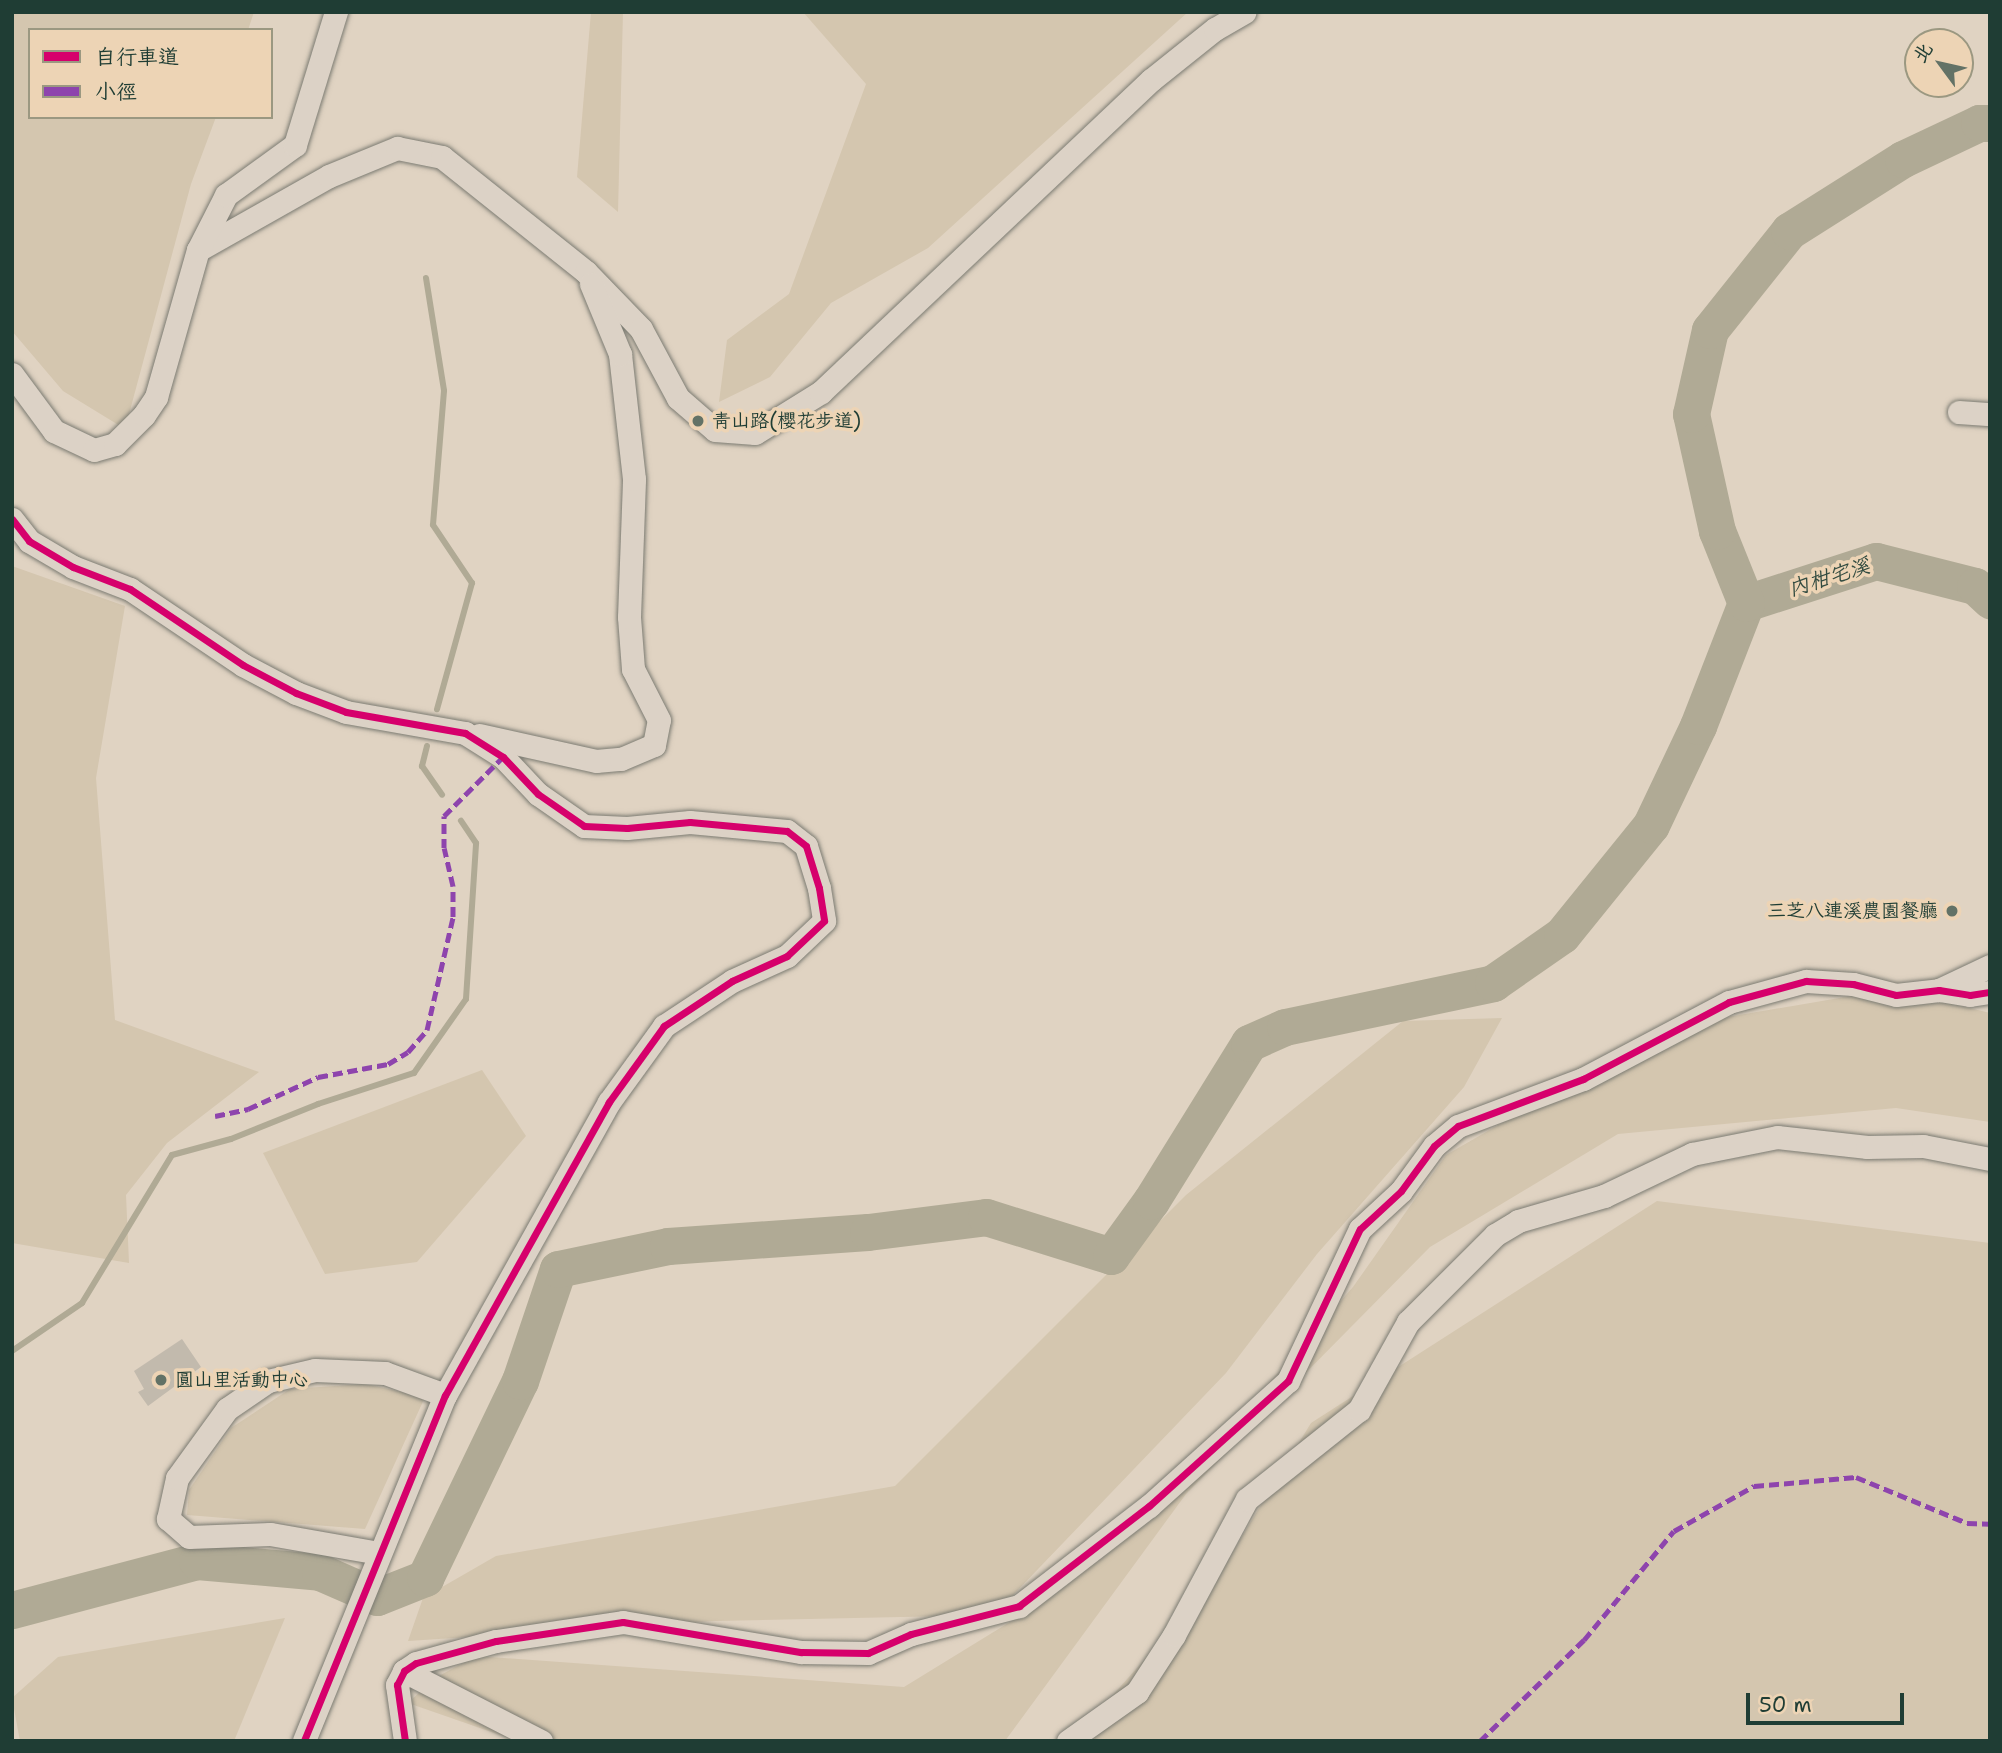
<!DOCTYPE html>
<html>
<head>
<meta charset="utf-8">
<style>
	body { margin:0 }
	#map { position:relative; width:2002px; height:1753px; overflow:hidden; background:#e0d3c2; font-family:"Shantell Sans","LXGW WenKai TC",sans-serif }
	div>[style] { position:absolute }
	[style*='--x'] { left:calc(var(--x)*1px); top:calc(var(--y)*1px); width:calc(var(--w)*1px); rotate:calc(var(--a)*1deg) }
	.green>* { inset:0; background:#d4c6af }
	.stream>* { height:6px; margin:-3px; padding:0 3px; transform-origin:3px; border-radius:3px; background:#b0aa95 }
	.river>* { height:37px; margin:-18.5px; padding:0 18.5px; transform-origin:18.5px; border-radius:18.5px; background:#b0aa95 }
	.building>* { inset:0; background:#c2baad }
	.roads { filter:drop-shadow(0 0 2px #7b7b72) drop-shadow(0 0 2px #7b7b72) }
	.minor>* { height:23px; margin:-11.5px; padding:0 11.5px; transform-origin:11.5px; border-radius:11.5px; background:#dcd2c6 }
	.quiet>* { height:5px; margin-top:-2.5px; transform-origin:0; background:repeating-linear-gradient(90deg,#8e44ad 0 10px,transparent 0 15px) }
	.cycleway>* { height:7px; margin:-3.5px; padding:0 3.5px; transform-origin:3.5px; border-radius:3.5px; background:#d6006c }
	.dots>* { width:19px; height:19px; translate:-50% -50%; box-sizing:border-box; border:4px solid #edd4b5; border-radius:50% }
	span { translate:-50% -50%; white-space:nowrap; text-align:center; line-height:1.15; -webkit-text-stroke:7px #edd4b5; paint-order:stroke }
	.poi-label { font-size:19px; color:#1f3d34 }
	.left { translate:0 -50%; text-align:left }
	.right { translate:-100% -50%; text-align:right }
	.water-label { font-size:21px; color:#324b40; font-style:italic }
	.frame { position:absolute; inset:0; border:14px solid #1f3d34; pointer-events:none }
	.legend { position:absolute; left:28px; top:28px; width:245px; height:91px; box-sizing:border-box; background:#edd4b5; border:2px solid #9b9881; margin:0; padding:9px 12px; list-style:none; font-size:21px; color:#1f3d34 }
	.legend li { display:flex; align-items:center; gap:14px; height:35px }
	.legend b { width:35px; border:2px solid #9b9881 }
	.north { position:absolute; left:1904px; top:28px; width:70px; height:70px; box-sizing:border-box; background:#edd4b5; border:2px solid #9b9881; border-radius:50%; rotate:303deg; font-size:19px; font-weight:700; line-height:28px; text-align:center; color:#1f3d34 }
	.north::after { content:''; display:block; margin:auto; width:24px; height:32px; background:#637266; clip-path:polygon(50% 0,100% 100%,50% 72%,0 100%) }
	.scale { position:absolute; left:1746px; top:1693px; width:158px; height:32px; box-sizing:border-box; border:4px solid #1f3d34; border-top:0; padding-left:9px; font-size:21px; line-height:24px; white-space:nowrap; color:#1f3d34; -webkit-text-stroke:5px #edd4b5; paint-order:stroke }
</style>
</head>
<body>
<div id="map">
	<div class="green">
		<i style="clip-path:polygon(12px 12px,254px 12px,248px 30px,30px 30px,30px 117px,216px 117px,191px 184px,125px 429px,63px 391px,12px 331px)"></i>
		<i style="clip-path:polygon(591px 12px,623px 12px,618px 212px,577px 177px)"></i>
		<i style="clip-path:polygon(803px 12px,1188px 12px,928px 248px,831px 303px,770px 377px,719px 402px,727px 340px,789px 294px,866px 84px)"></i>
		<i style="clip-path:polygon(12px 566px,125px 606px,96px 778px,115px 1020px,259px 1072px,167px 1143px,126px 1195px,129px 1263px,12px 1243px)"></i>
		<i style="clip-path:polygon(1892px 989px,1990px 1013px,1990px 1122px,1896px 1108px,1618px 1134px,1430px 1247px,1186px 1494px,1005px 1741px,517px 1741px,408px 1703px,435px 1678px,476px 1656px,904px 1687px,1031px 1609px,1161px 1506px,1353px 1287px,1446px 1155px,1669px 1027px)"></i>
		<i style="clip-path:polygon(1502px 1018px,1464px 1087px,1317px 1254px,1226px 1373px,994px 1615px,715px 1621px,408px 1641px,423px 1598px,496px 1556px,895px 1486px,1186px 1195px,1403px 1021px)"></i>
		<i style="clip-path:polygon(482px 1070px,526px 1136px,417px 1262px,325px 1274px,263px 1153px)"></i>
		<i style="clip-path:polygon(1657px 1201px,1990px 1243px,1990px 1741px,1072px 1741px,1216px 1579px,1311px 1423px)"></i>
		<i style="clip-path:polygon(365px 1384px,425px 1397px,365px 1529px,187px 1515px,189px 1490px,231px 1428px,290px 1389px)"></i>
		<i style="clip-path:polygon(285px 1618px,234px 1741px,20px 1741px,12px 1698px,58px 1657px)"></i>
	</div>
	<div class="stream">
		<i style="--x:426;--y:278;--w:114;--a:80.9"></i>
		<i style="--x:444;--y:391;--w:134;--a:94.7"></i>
		<i style="--x:433;--y:525;--w:70;--a:56.1"></i>
		<i style="--x:472;--y:583;--w:131;--a:105.5"></i>
		<i style="--x:427;--y:746;--w:21;--a:104"></i>
		<i style="--x:422;--y:766;--w:35;--a:55"></i>
		<i style="--x:12;--y:1351;--w:85;--a:-34.4"></i>
		<i style="--x:82;--y:1303;--w:173;--a:-58.7"></i>
		<i style="--x:172;--y:1155;--w:61;--a:-15.2"></i>
		<i style="--x:231;--y:1139;--w:94;--a:-21.9"></i>
		<i style="--x:318;--y:1104;--w:101;--a:-17.9"></i>
		<i style="--x:414;--y:1073;--w:90;--a:-54.9"></i>
		<i style="--x:466;--y:999;--w:156;--a:-86.3"></i>
		<i style="--x:476;--y:843;--w:27;--a:-124"></i>
	</div>
	<div class="river">
		<i style="--x:1746;--y:603;--w:137;--a:-17.9"></i>
		<i style="--x:1876;--y:561;--w:102;--a:14.2"></i>
		<i style="--x:1975;--y:586;--w:21;--a:43"></i>
		<i style="--x:12;--y:1610;--w:191;--a:-14.8"></i>
		<i style="--x:197;--y:1561;--w:123;--a:5.1"></i>
		<i style="--x:320;--y:1572;--w:62;--a:23.7"></i>
		<i style="--x:377;--y:1597;--w:52;--a:-21.6"></i>
		<i style="--x:425;--y:1578;--w:219;--a:-64.3"></i>
		<i style="--x:520;--y:1381;--w:118;--a:-71.3"></i>
		<i style="--x:558;--y:1269;--w:112;--a:-11.8"></i>
		<i style="--x:668;--y:1246;--w:200;--a:-4"></i>
		<i style="--x:868;--y:1232;--w:119;--a:-7.2"></i>
		<i style="--x:986;--y:1217;--w:131;--a:17.3"></i>
		<i style="--x:1111;--y:1256;--w:68;--a:-54"></i>
		<i style="--x:1151;--y:1201;--w:186;--a:-58.2"></i>
		<i style="--x:1249;--y:1043;--w:39;--a:-24"></i>
		<i style="--x:1285;--y:1027;--w:213;--a:-11.9"></i>
		<i style="--x:1493;--y:983;--w:84;--a:-34.8"></i>
		<i style="--x:1562;--y:935;--w:141;--a:-51"></i>
		<i style="--x:1651;--y:825;--w:110;--a:-64.6"></i>
		<i style="--x:1698;--y:726;--w:132;--a:-68.7"></i>
		<i style="--x:1746;--y:603;--w:78;--a:-111.9"></i>
		<i style="--x:1717;--y:531;--w:120;--a:-102.5"></i>
		<i style="--x:1691;--y:414;--w:86;--a:-77.3"></i>
		<i style="--x:1710;--y:330;--w:127;--a:-51.4"></i>
		<i style="--x:1789;--y:231;--w:135;--a:-32.3"></i>
		<i style="--x:1903;--y:159;--w:84;--a:-25.3"></i>
		<i style="--x:1979;--y:123;--w:11;--a:0"></i>
	</div>
	<div class="building">
		<i style="clip-path:polygon(182px 1339px,201px 1367px,148px 1406px,138px 1392px,144px 1389px,134px 1371px)"></i>
	</div>
	<div class="roads">
		<div class="minor">
			<i style="--x:198;--y:250;--w:150;--a:-29.5"></i>
			<i style="--x:329;--y:176;--w:74;--a:-22.4"></i>
			<i style="--x:397;--y:148;--w:46;--a:11.3"></i>
			<i style="--x:442;--y:157;--w:184;--a:38.6"></i>
			<i style="--x:586;--y:272;--w:79;--a:46"></i>
			<i style="--x:641;--y:329;--w:78;--a:61.8"></i>
			<i style="--x:678;--y:398;--w:49;--a:40.9"></i>
			<i style="--x:715;--y:430;--w:40;--a:4.3"></i>
			<i style="--x:755;--y:433;--w:78;--a:-31.8"></i>
			<i style="--x:821;--y:392;--w:454;--a:-43.4"></i>
			<i style="--x:1151;--y:80;--w:82;--a:-38.6"></i>
			<i style="--x:1215;--y:29;--w:34;--a:-30"></i>
			<i style="--x:12;--y:374;--w:71;--a:53.6"></i>
			<i style="--x:54;--y:431;--w:44;--a:25.4"></i>
			<i style="--x:94;--y:450;--w:22;--a:-16"></i>
			<i style="--x:115;--y:444;--w:41;--a:-45"></i>
			<i style="--x:144;--y:415;--w:22;--a:-56"></i>
			<i style="--x:156;--y:397;--w:153;--a:-74.1"></i>
			<i style="--x:198;--y:250;--w:62;--a:-63"></i>
			<i style="--x:226;--y:195;--w:85;--a:-35.9"></i>
			<i style="--x:295;--y:145;--w:139;--a:-72.9"></i>
			<i style="--x:1959;--y:412;--w:31;--a:4"></i>
			<i style="--x:12;--y:519;--w:28;--a:52"></i>
			<i style="--x:29;--y:541;--w:51;--a:30.6"></i>
			<i style="--x:73;--y:567;--w:61;--a:21.1"></i>
			<i style="--x:130;--y:589;--w:136;--a:33.9"></i>
			<i style="--x:243;--y:665;--w:60;--a:27.8"></i>
			<i style="--x:296;--y:693;--w:53;--a:20.8"></i>
			<i style="--x:346;--y:712;--w:121;--a:10"></i>
			<i style="--x:465;--y:733;--w:45;--a:32.3"></i>
			<i style="--x:503;--y:757;--w:51;--a:46.6"></i>
			<i style="--x:538;--y:794;--w:56;--a:34.8"></i>
			<i style="--x:584;--y:826;--w:43;--a:2.7"></i>
			<i style="--x:627;--y:828;--w:63;--a:-5.4"></i>
			<i style="--x:690;--y:822;--w:97;--a:5.3"></i>
			<i style="--x:787;--y:831;--w:24;--a:38"></i>
			<i style="--x:806;--y:846;--w:44;--a:72.8"></i>
			<i style="--x:819;--y:888;--w:33;--a:81"></i>
			<i style="--x:824;--y:921;--w:51;--a:136.6"></i>
			<i style="--x:787;--y:956;--w:60;--a:155.6"></i>
			<i style="--x:732;--y:981;--w:82;--a:146.5"></i>
			<i style="--x:664;--y:1026;--w:94;--a:125.9"></i>
			<i style="--x:609;--y:1102;--w:336;--a:119.2"></i>
			<i style="--x:445;--y:1395;--w:374;--a:112.2"></i>
			<i style="--x:479;--y:735;--w:120;--a:12.5"></i>
			<i style="--x:596;--y:761;--w:25;--a:-5"></i>
			<i style="--x:621;--y:759;--w:36;--a:-23"></i>
			<i style="--x:654;--y:745;--w:25;--a:-79"></i>
			<i style="--x:659;--y:720;--w:57;--a:-117"></i>
			<i style="--x:633;--y:669;--w:52;--a:-94.4"></i>
			<i style="--x:629;--y:617;--w:138;--a:-87.9"></i>
			<i style="--x:634;--y:479;--w:126;--a:-96.4"></i>
			<i style="--x:620;--y:354;--w:76;--a:-112.5"></i>
			<i style="--x:1939;--y:990;--w:56;--a:-25.2"></i>
			<i style="--x:379;--y:1553;--w:111;--a:-170.1"></i>
			<i style="--x:270;--y:1534;--w:81;--a:177.9"></i>
			<i style="--x:189;--y:1537;--w:28;--a:-139"></i>
			<i style="--x:168;--y:1519;--w:42;--a:-77.6"></i>
			<i style="--x:177;--y:1478;--w:85;--a:-54.1"></i>
			<i style="--x:227;--y:1409;--w:50;--a:-34.3"></i>
			<i style="--x:268;--y:1381;--w:48;--a:-13.2"></i>
			<i style="--x:315;--y:1370;--w:70;--a:2.5"></i>
			<i style="--x:385;--y:1373;--w:64;--a:20.1"></i>
			<i style="--x:404;--y:1671;--w:154;--a:27.1"></i>
			<i style="--x:405;--y:1741;--w:57;--a:-98.1"></i>
			<i style="--x:397;--y:1685;--w:16;--a:-63"></i>
			<i style="--x:404;--y:1671;--w:14;--a:-34"></i>
			<i style="--x:416;--y:1663;--w:83;--a:-15.4"></i>
			<i style="--x:496;--y:1641;--w:128;--a:-8.5"></i>
			<i style="--x:623;--y:1622;--w:181;--a:9.6"></i>
			<i style="--x:801;--y:1652;--w:67;--a:0.9"></i>
			<i style="--x:868;--y:1653;--w:47;--a:-23.8"></i>
			<i style="--x:911;--y:1634;--w:112;--a:-14.5"></i>
			<i style="--x:1019;--y:1606;--w:164;--a:-37.6"></i>
			<i style="--x:1149;--y:1506;--w:187;--a:-42"></i>
			<i style="--x:1288;--y:1381;--w:168;--a:-64.7"></i>
			<i style="--x:1360;--y:1229;--w:56;--a:-42.8"></i>
			<i style="--x:1401;--y:1191;--w:56;--a:-53.7"></i>
			<i style="--x:1434;--y:1146;--w:31;--a:-40"></i>
			<i style="--x:1458;--y:1126;--w:134;--a:-20.6"></i>
			<i style="--x:1583;--y:1079;--w:165;--a:-27.8"></i>
			<i style="--x:1729;--y:1002;--w:80;--a:-15.3"></i>
			<i style="--x:1806;--y:981;--w:47;--a:3.7"></i>
			<i style="--x:1853;--y:984;--w:44;--a:14.3"></i>
			<i style="--x:1896;--y:995;--w:43;--a:-6.6"></i>
			<i style="--x:1939;--y:990;--w:31;--a:9"></i>
			<i style="--x:1970;--y:995;--w:20;--a:-9"></i>
			<i style="--x:1068;--y:1741;--w:85;--a:-35.4"></i>
			<i style="--x:1137;--y:1692;--w:68;--a:-57"></i>
			<i style="--x:1174;--y:1635;--w:154;--a:-61.8"></i>
			<i style="--x:1247;--y:1499;--w:143;--a:-38.5"></i>
			<i style="--x:1359;--y:1410;--w:101;--a:-60.9"></i>
			<i style="--x:1408;--y:1322;--w:123;--a:-45"></i>
			<i style="--x:1495;--y:1235;--w:27;--a:-31"></i>
			<i style="--x:1518;--y:1221;--w:90;--a:-16.2"></i>
			<i style="--x:1604;--y:1196;--w:98;--a:-25.5"></i>
			<i style="--x:1692;--y:1154;--w:87;--a:-11.3"></i>
			<i style="--x:1777;--y:1137;--w:91;--a:6.3"></i>
			<i style="--x:1867;--y:1147;--w:56;--a:-1"></i>
			<i style="--x:1923;--y:1146;--w:68;--a:11"></i>
		</div>
	</div>
	<div class="quiet">
		<i style="--x:215;--y:1116;--w:34;--a:-12"></i>
		<i style="--x:248;--y:1109;--w:77;--a:-24.6"></i>
		<i style="--x:318;--y:1077;--w:71;--a:-10.5"></i>
		<i style="--x:388;--y:1064;--w:23;--a:-31"></i>
		<i style="--x:408;--y:1052;--w:29;--a:-49"></i>
		<i style="--x:427;--y:1030;--w:116;--a:-77"></i>
		<i style="--x:453;--y:917;--w:31;--a:-90"></i>
		<i style="--x:453;--y:886;--w:39;--a:-103"></i>
		<i style="--x:444;--y:848;--w:32;--a:-90"></i>
		<i style="--x:444;--y:816;--w:83;--a:-45"></i>
		<i style="--x:1480;--y:1741;--w:145;--a:-44.2"></i>
		<i style="--x:1584;--y:1640;--w:141;--a:-50.5"></i>
		<i style="--x:1674;--y:1531;--w:92;--a:-29.4"></i>
		<i style="--x:1754;--y:1486;--w:102;--a:-5"></i>
		<i style="--x:1856;--y:1477;--w:120;--a:22.5"></i>
		<i style="--x:1967;--y:1523;--w:23;--a:2"></i>
	</div>
	<div class="cycleway">
		<i style="--x:12;--y:519;--w:28;--a:52"></i>
		<i style="--x:29;--y:541;--w:51;--a:30.6"></i>
		<i style="--x:73;--y:567;--w:61;--a:21.1"></i>
		<i style="--x:130;--y:589;--w:136;--a:33.9"></i>
		<i style="--x:243;--y:665;--w:60;--a:27.8"></i>
		<i style="--x:296;--y:693;--w:53;--a:20.8"></i>
		<i style="--x:346;--y:712;--w:121;--a:10"></i>
		<i style="--x:465;--y:733;--w:45;--a:32.3"></i>
		<i style="--x:503;--y:757;--w:51;--a:46.6"></i>
		<i style="--x:538;--y:794;--w:56;--a:34.8"></i>
		<i style="--x:584;--y:826;--w:43;--a:2.7"></i>
		<i style="--x:627;--y:828;--w:63;--a:-5.4"></i>
		<i style="--x:690;--y:822;--w:97;--a:5.3"></i>
		<i style="--x:787;--y:831;--w:24;--a:38"></i>
		<i style="--x:806;--y:846;--w:44;--a:72.8"></i>
		<i style="--x:819;--y:888;--w:33;--a:81"></i>
		<i style="--x:824;--y:921;--w:51;--a:136.6"></i>
		<i style="--x:787;--y:956;--w:60;--a:155.6"></i>
		<i style="--x:732;--y:981;--w:82;--a:146.5"></i>
		<i style="--x:664;--y:1026;--w:94;--a:125.9"></i>
		<i style="--x:609;--y:1102;--w:336;--a:119.2"></i>
		<i style="--x:445;--y:1395;--w:374;--a:112.2"></i>
		<i style="--x:405;--y:1741;--w:57;--a:-98.1"></i>
		<i style="--x:397;--y:1685;--w:16;--a:-63"></i>
		<i style="--x:404;--y:1671;--w:14;--a:-34"></i>
		<i style="--x:416;--y:1663;--w:83;--a:-15.4"></i>
		<i style="--x:496;--y:1641;--w:128;--a:-8.5"></i>
		<i style="--x:623;--y:1622;--w:181;--a:9.6"></i>
		<i style="--x:801;--y:1652;--w:67;--a:0.9"></i>
		<i style="--x:868;--y:1653;--w:47;--a:-23.8"></i>
		<i style="--x:911;--y:1634;--w:112;--a:-14.5"></i>
		<i style="--x:1019;--y:1606;--w:164;--a:-37.6"></i>
		<i style="--x:1149;--y:1506;--w:187;--a:-42"></i>
		<i style="--x:1288;--y:1381;--w:168;--a:-64.7"></i>
		<i style="--x:1360;--y:1229;--w:56;--a:-42.8"></i>
		<i style="--x:1401;--y:1191;--w:56;--a:-53.7"></i>
		<i style="--x:1434;--y:1146;--w:31;--a:-40"></i>
		<i style="--x:1458;--y:1126;--w:134;--a:-20.6"></i>
		<i style="--x:1583;--y:1079;--w:165;--a:-27.8"></i>
		<i style="--x:1729;--y:1002;--w:80;--a:-15.3"></i>
		<i style="--x:1806;--y:981;--w:47;--a:3.7"></i>
		<i style="--x:1853;--y:984;--w:44;--a:14.3"></i>
		<i style="--x:1896;--y:995;--w:43;--a:-6.6"></i>
		<i style="--x:1939;--y:990;--w:31;--a:9"></i>
		<i style="--x:1970;--y:995;--w:20;--a:-9"></i>
	</div>
	<div class="dots">
		<i style="left:698px;top:421px;background:#637266"></i>
		<i style="left:1952px;top:911px;background:#637266"></i>
		<i style="left:161px;top:1380px;background:#637266"></i>
	</div>
	<div class="poi-label">
		<span class="left" style="left:712px;top:421px">青山路(櫻花步道)</span>
		<span class="right" style="left:1938px;top:911px">三芝八連溪農園餐廳</span>
		<span class="left" style="left:175px;top:1380px">圓山里活動中心</span>
	</div>
	<div class="water-label">
		<span style="left:1829px;top:577px;rotate:-17deg">內柑宅溪</span>
	</div>
	<div class="frame"></div>
	<ul class="legend">
	<li><b style="height:9px;background:#d6006c"></b>自行車道</li>
	<li><b style="height:9px;background:#8e44ad"></b>小徑</li>
	</ul>
	<div class="north">北</div>
	<div class="scale">50 m</div>
</div>
</body>
</html>
